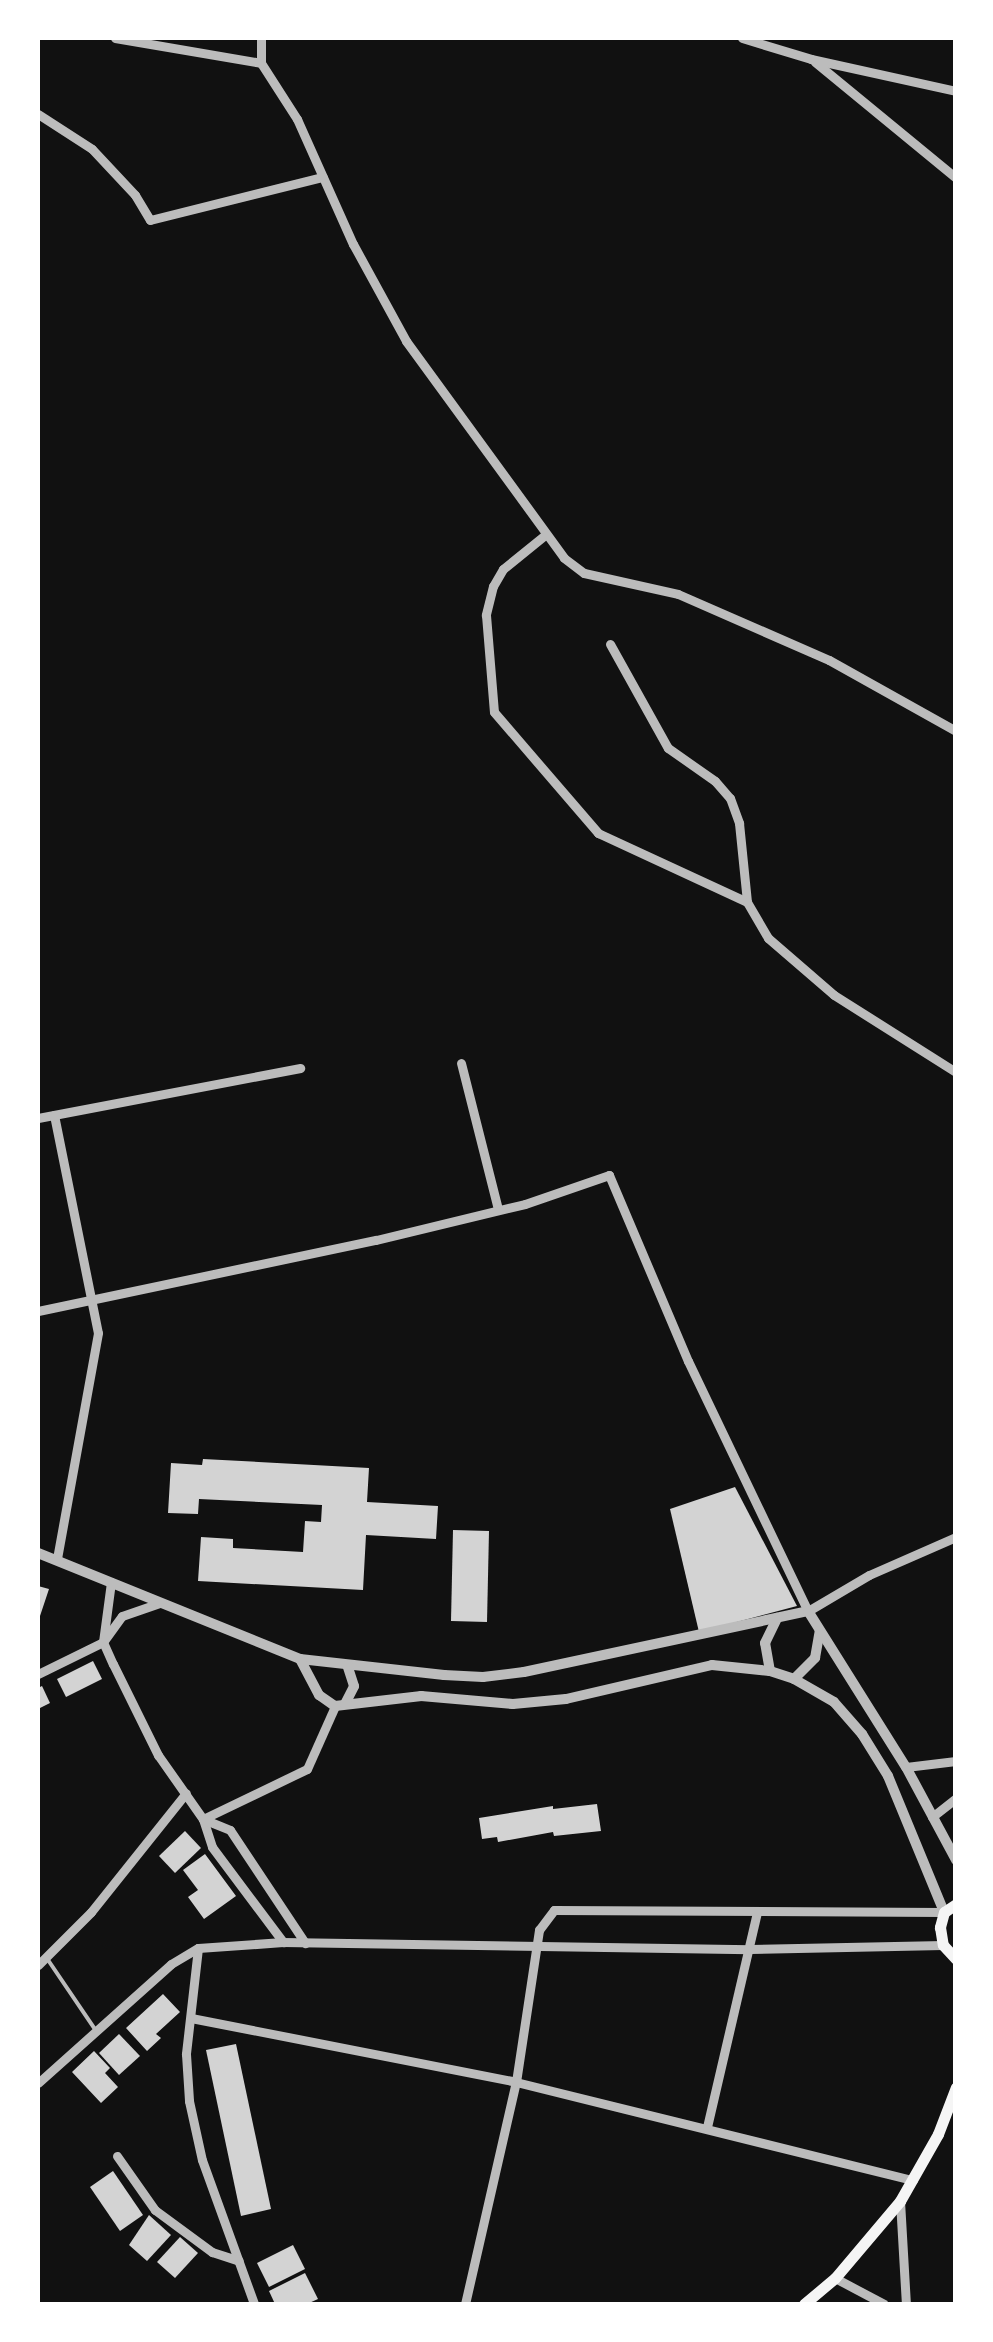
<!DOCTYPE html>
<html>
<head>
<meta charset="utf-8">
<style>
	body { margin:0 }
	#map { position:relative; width:993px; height:2342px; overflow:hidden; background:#111; font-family:"Asap Condensed",sans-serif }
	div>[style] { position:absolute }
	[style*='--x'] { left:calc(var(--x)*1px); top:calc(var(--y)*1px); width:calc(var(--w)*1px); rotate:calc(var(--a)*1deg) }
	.building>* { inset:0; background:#d3d3d3 }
	.service>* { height:4px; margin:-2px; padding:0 2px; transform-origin:2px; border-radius:2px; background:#bcbcbc }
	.minor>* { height:9px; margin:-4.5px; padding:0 4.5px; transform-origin:4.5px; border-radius:4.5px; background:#bcbcbc }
	.tertiary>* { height:10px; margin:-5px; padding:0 5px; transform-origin:5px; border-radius:5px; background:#bcbcbc }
	.secondary>* { height:11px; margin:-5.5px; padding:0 5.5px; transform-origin:5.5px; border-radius:5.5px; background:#f5f5f5 }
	span { translate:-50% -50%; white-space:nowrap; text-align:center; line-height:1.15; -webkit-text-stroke:9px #fff; paint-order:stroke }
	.frame { position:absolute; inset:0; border:40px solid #fff; pointer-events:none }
</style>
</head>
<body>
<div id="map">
	<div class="building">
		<i style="clip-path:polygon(203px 1459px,369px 1468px,367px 1502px,438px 1506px,436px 1539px,366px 1535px,363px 1590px,198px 1581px,201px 1537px,233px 1539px,233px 1548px,303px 1552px,305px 1521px,321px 1522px,322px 1505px,199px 1499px,198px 1514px,168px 1513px,171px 1463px,202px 1465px)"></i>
		<i style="clip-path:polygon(735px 1487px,797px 1606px,699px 1632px,670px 1509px)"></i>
		<i style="clip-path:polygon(453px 1530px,489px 1531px,487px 1622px,451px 1621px)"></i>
		<i style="clip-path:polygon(38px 1586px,49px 1589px,38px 1622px)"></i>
		<i style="clip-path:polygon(93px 1661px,102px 1679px,66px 1697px,57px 1679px)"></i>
		<i style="clip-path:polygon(42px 1686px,50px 1703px,38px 1709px,38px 1688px)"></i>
		<i style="clip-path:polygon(597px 1804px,601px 1831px,554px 1836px,553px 1832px,498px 1842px,497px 1837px,482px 1839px,479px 1818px,553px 1806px,553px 1809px)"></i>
		<i style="clip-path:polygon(185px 1831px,201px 1848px,175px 1873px,159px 1856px)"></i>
		<i style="clip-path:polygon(205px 1854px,236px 1896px,204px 1919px,188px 1897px,198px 1890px,183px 1870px)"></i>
		<i style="clip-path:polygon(163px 1994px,180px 2012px,156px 2034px,161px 2038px,147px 2051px,126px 2028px)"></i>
		<i style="clip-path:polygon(119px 2034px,140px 2056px,119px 2075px,99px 2053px)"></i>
		<i style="clip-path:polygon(236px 2044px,271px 2209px,241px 2216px,206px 2050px)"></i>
		<i style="clip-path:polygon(94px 2051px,110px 2068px,105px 2073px,118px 2087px,101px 2103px,72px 2072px)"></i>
		<i style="clip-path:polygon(113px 2171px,143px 2215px,120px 2231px,90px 2187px)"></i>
		<i style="clip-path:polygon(149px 2215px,171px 2235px,147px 2261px,129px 2245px)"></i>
		<i style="clip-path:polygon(180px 2237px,198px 2253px,175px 2278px,157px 2262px)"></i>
		<i style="clip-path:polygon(293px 2245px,305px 2269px,269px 2287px,257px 2263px)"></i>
		<i style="clip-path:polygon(305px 2273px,318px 2299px,307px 2304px,275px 2304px,269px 2291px)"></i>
	</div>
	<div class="service">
		<i style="--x:46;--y:1957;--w:86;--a:55.9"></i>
	</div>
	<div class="minor">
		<i style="--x:115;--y:38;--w:148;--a:9.7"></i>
		<i style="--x:742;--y:38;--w:72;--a:16.9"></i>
		<i style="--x:811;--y:59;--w:148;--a:12.4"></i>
		<i style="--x:815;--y:62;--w:183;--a:39.4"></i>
		<i style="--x:261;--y:63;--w:67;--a:57.3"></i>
		<i style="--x:297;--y:119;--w:137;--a:65.9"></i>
		<i style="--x:353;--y:244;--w:111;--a:61.3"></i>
		<i style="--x:406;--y:341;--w:268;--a:53.9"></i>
		<i style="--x:564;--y:558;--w:25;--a:37"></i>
		<i style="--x:584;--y:573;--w:96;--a:12.6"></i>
		<i style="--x:678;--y:594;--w:165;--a:23.6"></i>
		<i style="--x:829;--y:660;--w:145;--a:29.2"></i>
		<i style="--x:261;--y:63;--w:25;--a:-90"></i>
		<i style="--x:38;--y:114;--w:64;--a:32.9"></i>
		<i style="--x:92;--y:149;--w:63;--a:46.9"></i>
		<i style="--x:135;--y:195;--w:29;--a:59"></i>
		<i style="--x:150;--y:220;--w:178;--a:-14"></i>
		<i style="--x:545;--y:535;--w:54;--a:141"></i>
		<i style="--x:503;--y:569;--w:20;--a:120"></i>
		<i style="--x:493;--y:586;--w:30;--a:104"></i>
		<i style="--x:486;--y:615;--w:97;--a:85.3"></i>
		<i style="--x:494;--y:712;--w:160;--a:49.3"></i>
		<i style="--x:598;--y:833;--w:164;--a:24.8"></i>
		<i style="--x:610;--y:644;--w:119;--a:60.9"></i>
		<i style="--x:668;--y:748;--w:57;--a:35.1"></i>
		<i style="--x:715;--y:781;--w:23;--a:49"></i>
		<i style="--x:730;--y:798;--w:27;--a:70"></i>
		<i style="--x:739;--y:823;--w:79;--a:84.2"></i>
		<i style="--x:747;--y:902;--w:42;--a:59.7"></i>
		<i style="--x:768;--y:938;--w:87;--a:40.8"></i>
		<i style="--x:834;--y:995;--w:144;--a:32.3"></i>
		<i style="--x:461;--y:1063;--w:151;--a:75.8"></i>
		<i style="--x:54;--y:1115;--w:222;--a:78.6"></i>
		<i style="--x:98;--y:1333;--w:230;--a:100.3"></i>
		<i style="--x:38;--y:1118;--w:267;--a:-10.8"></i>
		<i style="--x:38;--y:1311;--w:345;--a:-11.9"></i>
		<i style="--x:376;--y:1240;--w:153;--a:-13.6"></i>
		<i style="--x:525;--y:1204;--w:89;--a:-19"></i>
		<i style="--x:609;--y:1175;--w:202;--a:67"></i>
		<i style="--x:688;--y:1361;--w:277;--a:64.4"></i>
		<i style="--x:808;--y:1611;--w:71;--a:-30.5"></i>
		<i style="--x:869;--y:1575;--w:95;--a:-23.6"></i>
		<i style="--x:111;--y:1582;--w:61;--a:97.6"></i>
		<i style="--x:103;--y:1642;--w:24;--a:66"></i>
		<i style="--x:113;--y:1664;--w:102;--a:63.7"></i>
		<i style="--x:158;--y:1755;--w:78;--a:54.9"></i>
		<i style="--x:203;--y:1819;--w:29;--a:72"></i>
		<i style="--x:212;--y:1847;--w:119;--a:53.2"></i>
		<i style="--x:38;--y:1674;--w:72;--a:-26.2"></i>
		<i style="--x:103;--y:1642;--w:32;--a:-54"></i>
		<i style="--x:122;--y:1616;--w:39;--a:-19"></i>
		<i style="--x:906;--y:1767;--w:50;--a:-6.8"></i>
		<i style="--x:932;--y:1817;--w:31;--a:-38"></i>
		<i style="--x:203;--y:1819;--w:115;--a:-25.7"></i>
		<i style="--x:307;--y:1769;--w:69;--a:-66"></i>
		<i style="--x:203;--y:1819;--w:29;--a:22"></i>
		<i style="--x:230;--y:1830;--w:136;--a:56.4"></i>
		<i style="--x:198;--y:1948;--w:107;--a:96.5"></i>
		<i style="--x:186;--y:2054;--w:47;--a:86.3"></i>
		<i style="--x:189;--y:2101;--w:60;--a:77.6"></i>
		<i style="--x:202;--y:2160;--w:153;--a:70.1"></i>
		<i style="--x:38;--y:1965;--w:75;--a:-45"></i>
		<i style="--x:91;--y:1912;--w:152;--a:-51.4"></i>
		<i style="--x:191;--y:2018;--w:331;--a:11.1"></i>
		<i style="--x:516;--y:2082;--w:409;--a:13.9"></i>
		<i style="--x:38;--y:2083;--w:178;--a:-41.8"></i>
		<i style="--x:171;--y:1964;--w:31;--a:-31"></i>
		<i style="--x:198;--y:1948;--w:85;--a:-4"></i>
		<i style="--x:283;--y:1942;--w:467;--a:0.9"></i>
		<i style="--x:750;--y:1949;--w:193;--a:-1.2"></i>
		<i style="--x:707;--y:2127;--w:221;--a:-76.9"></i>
		<i style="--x:117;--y:2156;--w:66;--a:54.9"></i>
		<i style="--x:155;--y:2210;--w:71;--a:36.4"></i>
		<i style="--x:212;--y:2252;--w:28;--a:18"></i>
		<i style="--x:900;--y:2201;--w:103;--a:86.7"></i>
		<i style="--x:835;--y:2278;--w:55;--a:28"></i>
		<i style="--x:465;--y:2304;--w:228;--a:-77.1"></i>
		<i style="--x:516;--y:2082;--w:154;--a:-81.4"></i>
		<i style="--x:539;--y:1930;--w:25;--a:-53"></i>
		<i style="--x:554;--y:1910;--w:390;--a:0.3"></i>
	</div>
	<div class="tertiary">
		<i style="--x:38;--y:1553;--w:283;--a:22"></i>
		<i style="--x:300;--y:1659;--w:145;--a:6.3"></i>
		<i style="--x:444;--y:1675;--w:39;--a:3"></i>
		<i style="--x:483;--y:1677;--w:41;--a:-7"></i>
		<i style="--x:524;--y:1672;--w:290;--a:-12.1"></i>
		<i style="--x:808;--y:1611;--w:184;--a:57.9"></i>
		<i style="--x:906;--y:1767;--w:106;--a:61.7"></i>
		<i style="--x:300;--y:1659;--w:41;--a:62.2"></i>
		<i style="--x:319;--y:1695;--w:19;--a:35"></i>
		<i style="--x:335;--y:1706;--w:87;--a:-6.6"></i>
		<i style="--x:421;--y:1696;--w:92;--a:5"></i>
		<i style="--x:513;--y:1704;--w:53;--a:-5.4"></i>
		<i style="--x:566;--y:1699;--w:150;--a:-13.1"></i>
		<i style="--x:712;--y:1665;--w:58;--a:5.9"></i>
		<i style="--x:770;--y:1671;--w:25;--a:18"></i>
		<i style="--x:794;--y:1679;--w:46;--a:29.9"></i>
		<i style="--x:834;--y:1702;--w:43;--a:48.8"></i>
		<i style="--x:862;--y:1734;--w:49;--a:58.2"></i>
		<i style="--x:888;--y:1776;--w:147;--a:67.6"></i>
		<i style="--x:770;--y:1671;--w:28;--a:-100"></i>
		<i style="--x:765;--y:1643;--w:28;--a:-64"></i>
		<i style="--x:794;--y:1679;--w:30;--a:-45"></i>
		<i style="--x:815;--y:1658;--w:27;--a:-80"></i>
		<i style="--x:345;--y:1704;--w:20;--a:-63"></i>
		<i style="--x:354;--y:1686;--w:22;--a:-108"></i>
	</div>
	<div class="secondary">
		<i style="--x:956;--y:1904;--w:14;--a:146"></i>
		<i style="--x:944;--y:1912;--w:16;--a:105"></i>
		<i style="--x:940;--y:1927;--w:18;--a:81"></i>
		<i style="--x:943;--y:1945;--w:19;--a:47"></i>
		<i style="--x:804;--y:2304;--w:40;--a:-40"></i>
		<i style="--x:835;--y:2278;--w:101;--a:-49.8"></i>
		<i style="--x:900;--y:2201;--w:77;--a:-60.4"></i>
		<i style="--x:938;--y:2134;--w:50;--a:-69"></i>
	</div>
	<div class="frame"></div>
</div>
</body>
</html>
